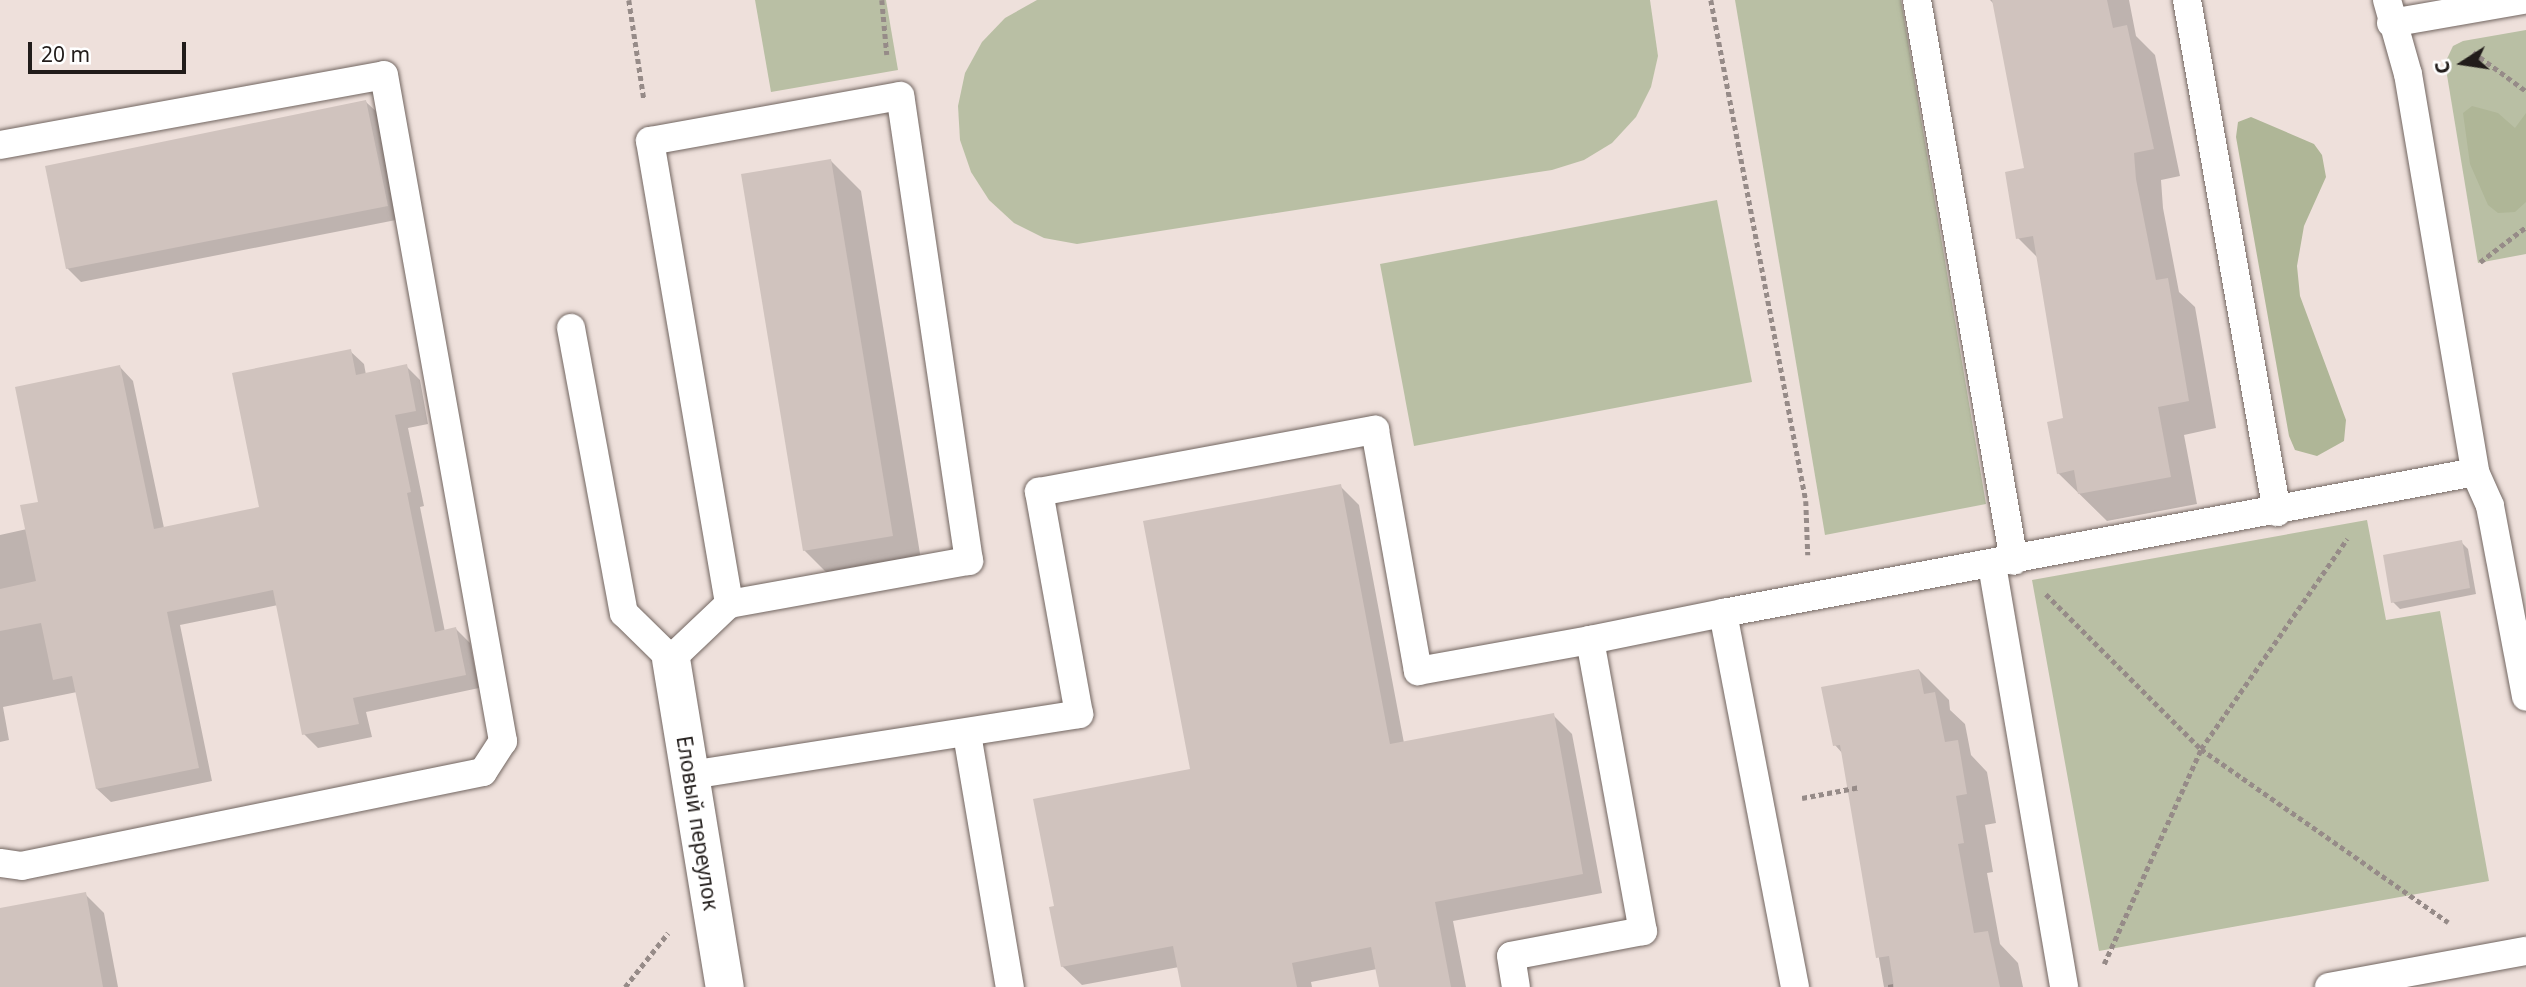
<!DOCTYPE html>
<html>
<head>
<meta charset="utf-8">
<style>
	body { margin:0 }
	#map { position:relative; width:2526px; height:987px; overflow:hidden; background:#eee0db; font-family:"Noto Sans",sans-serif }
	div>[style] { position:absolute }
	[style*='--x'] { left:calc(var(--x)*1px); top:calc(var(--y)*1px); width:calc(var(--w)*1px); rotate:calc(var(--a)*1deg) }
	.green>* { inset:0; background:#b9bfa4 }
	.forest>* { inset:0; background:#afb697 }
	.shadow>* { inset:0; background:#0003 }
	.building>* { inset:0; background:#d0c3be }
	.path>* { height:4.5px; margin-top:-2.25px; transform-origin:0; background:repeating-linear-gradient(90deg,#968b88 0 5px,transparent 0 8.5px) }
	.roads { filter:drop-shadow(0 0 2px #726661) drop-shadow(0 0 2px #726661) }
	.lane>* { height:28px; margin:-14px; padding:0 14px; transform-origin:14px; border-radius:14px; background:#fff }
	.street>* { height:38px; margin:-19px; padding:0 19px; transform-origin:19px; border-radius:19px; background:#fff }
	span { translate:-50% -50%; white-space:nowrap; text-align:center; line-height:1.15; -webkit-text-stroke:5px #fff; paint-order:stroke }
	.street-label { font-size:21px; color:#211c1a }
	.north { position:absolute; left:2428px; top:28px; width:70px; height:70px; -webkit-text-stroke:5px #fff; paint-order:stroke; rotate:258deg; font-size:19px; font-weight:700; line-height:28px; text-align:center; color:#211c1a }
	.north::after { content:''; display:block; margin:auto; width:24px; height:32px; background:#211c1a; clip-path:polygon(50% 0,100% 100%,50% 72%,0 100%) }
	.scale { position:absolute; left:28px; top:42px; width:158px; height:32px; box-sizing:border-box; border:4px solid #211c1a; border-top:0; padding-left:9px; font-size:21px; line-height:24px; white-space:nowrap; color:#211c1a; -webkit-text-stroke:5px #fff; paint-order:stroke }
</style>
</head>
<body>
<div id="map">
	<div class="green">
		<i style="clip-path:polygon(755px 0,886px 0,898px 70px,771px 92px)"></i>
		<i style="clip-path:polygon(1037px 0,1650px 0,1658px 56px,1651px 87px,1636px 117px,1612px 143px,1584px 160px,1552px 170px,1077px 244px,1044px 238px,1014px 223px,989px 200px,971px 172px,960px 140px,958px 106px,965px 73px,982px 42px,1005px 18px)"></i>
		<i style="clip-path:polygon(1735px 0,1901px 0,1986px 504px,1825px 535px)"></i>
		<i style="clip-path:polygon(2526px 30px,2526px 254px,2478px 263px,2445px 63px,2453px 46px,2463px 41px)"></i>
		<i style="clip-path:polygon(1717px 200px,1752px 382px,1414px 446px,1380px 264px)"></i>
		<i style="clip-path:polygon(2367px 520px,2386px 620px,2440px 611px,2489px 881px,2099px 951px,2032px 580px)"></i>
	</div>
	<div class="forest">
		<i style="clip-path:polygon(2472px 106px,2498px 113px,2515px 128px,2526px 113px,2526px 202px,2515px 212px,2498px 213px,2488px 205px,2470px 164px,2463px 113px)"></i>
		<i style="clip-path:polygon(2251px 117px,2314px 144px,2322px 155px,2326px 177px,2304px 226px,2297px 266px,2300px 296px,2346px 420px,2344px 441px,2317px 456px,2295px 450px,2289px 436px,2236px 137px,2238px 122px)"></i>
	</div>
	<div class="shadow">
		<i style="clip-path:polygon(1990px 0,2129px 0,2136px 36px,2155px 55px,2180px 176px,2161px 180px,2163px 208px,2179px 292px,2195px 307px,2216px 428px,2184px 435px,2197px 504px,2107px 521px,2058px 473px,2065px 420px,2038px 258px,2018px 238px,2026px 170px,1995px 5px)"></i>
		<i style="clip-path:polygon(366px 102px,380px 115px,401px 219px,81px 282px,67px 268px)"></i>
		<i style="clip-path:polygon(831px 161px,861px 191px,922px 566px,834px 580px,804px 550px)"></i>
		<i style="clip-path:polygon(350px 351px,364px 364px,366px 375px,406px 366px,420px 380px,428px 424px,408px 428px,424px 506px,420px 507px,445px 632px,456px 629px,470px 643px,479px 688px,366px 712px,372px 737px,318px 748px,304px 734px,278px 605px,180px 625px,212px 781px,111px 802px,97px 789px,77px 692px,3px 707px,9px 740px,0 742px,0 535px,27px 529px,120px 367px,133px 381px,164px 528px,261px 508px)"></i>
		<i style="clip-path:polygon(1340px 486px,1359px 505px,1404px 743px,1553px 715px,1572px 734px,1602px 893px,1453px 921px,1466px 987px,1380px 987px,1377px 969px,1311px 982px,1312px 987px,1183px 987px,1179px 967px,1082px 985px,1062px 966px,1056px 907px,1192px 771px)"></i>
		<i style="clip-path:polygon(2461px 542px,2468px 549px,2476px 594px,2400px 609px,2393px 602px)"></i>
		<i style="clip-path:polygon(1919px 670px,1949px 700px,1950px 710px,1965px 724px,1971px 755px,1987px 772px,1996px 823px,1985px 825px,1993px 872px,1987px 873px,2000px 944px,2018px 963px,2023px 987px,1884px 987px,1843px 754px,1835px 745px)"></i>
		<i style="clip-path:polygon(85px 894px,104px 913px,118px 987px,0 987px,0 910px)"></i>
	</div>
	<div class="building">
		<i style="clip-path:polygon(1992px 0,2107px 0,2113px 28px,2127px 25px,2154px 149px,2134px 153px,2136px 179px,2156px 280px,2168px 278px,2189px 401px,2158px 407px,2171px 477px,2078px 494px,2074px 470px,2057px 474px,2047px 422px,2063px 418px,2033px 236px,2016px 239px,2005px 172px,2024px 168px)"></i>
		<i style="clip-path:polygon(366px 100px,388px 206px,66px 269px,45px 166px)"></i>
		<i style="clip-path:polygon(831px 159px,893px 536px,803px 551px,741px 174px)"></i>
		<i style="clip-path:polygon(351px 349px,356px 375px,407px 364px,416px 411px,395px 415px,411px 492px,407px 493px,435px 632px,456px 627px,466px 675px,353px 698px,359px 724px,302px 735px,273px 590px,167px 612px,199px 768px,96px 789px,72px 676px,53px 680px,41px 623px,0 631px,0 589px,36px 581px,20px 505px,38px 502px,15px 387px,120px 365px,154px 529px,259px 507px,232px 373px)"></i>
		<i style="clip-path:polygon(1341px 484px,1390px 744px,1554px 713px,1583px 874px,1435px 902px,1451px 987px,1379px 987px,1371px 947px,1292px 963px,1297px 987px,1181px 987px,1173px 946px,1061px 967px,1049px 907px,1054px 906px,1033px 799px,1190px 769px,1143px 521px)"></i>
		<i style="clip-path:polygon(2462px 540px,2470px 588px,2391px 603px,2383px 555px)"></i>
		<i style="clip-path:polygon(1919px 669px,1924px 694px,1935px 692px,1945px 742px,1958px 740px,1967px 794px,1956px 796px,1964px 843px,1958px 844px,1974px 933px,1988px 931px,2000px 987px,1894px 987px,1889px 956px,1876px 958px,1840px 745px,1833px 746px,1821px 687px)"></i>
		<i style="clip-path:polygon(86px 892px,103px 987px,0 987px,0 908px)"></i>
	</div>
	<div class="path">
		<i style="--x:629;--y:0;--w:100;--a:81.4"></i>
		<i style="--x:882;--y:0;--w:55;--a:84.8"></i>
		<i style="--x:1711;--y:0;--w:510;--a:79.26"></i>
		<i style="--x:1806;--y:501;--w:54;--a:87.9"></i>
		<i style="--x:2473;--y:52;--w:66;--a:36.3"></i>
		<i style="--x:2480;--y:262;--w:58;--a:-37.3"></i>
		<i style="--x:2046;--y:594;--w:219;--a:45"></i>
		<i style="--x:2201;--y:749;--w:302;--a:35"></i>
		<i style="--x:1802;--y:798;--w:59;--a:-10.7"></i>
		<i style="--x:2104;--y:964;--w:236;--a:-65.7"></i>
		<i style="--x:2201;--y:749;--w:256;--a:-55.2"></i>
		<i style="--x:625;--y:987;--w:69;--a:-51.5"></i>
		<i style="--x:1888;--y:987;--w:6;--a:-9"></i>
	</div>
	<div class="roads">
		<div class="lane">
			<i style="--x:1917;--y:0;--w:569;--a:80.19"></i>
			<i style="--x:2187;--y:0;--w:520;--a:80.03"></i>
			<i style="--x:2387;--y:0;--w:77;--a:74.2"></i>
			<i style="--x:2408;--y:74;--w:404;--a:80.4"></i>
			<i style="--x:2475;--y:472;--w:37;--a:66"></i>
			<i style="--x:2490;--y:506;--w:194;--a:79.3"></i>
			<i style="--x:2391;--y:23;--w:134;--a:-9.9"></i>
			<i style="--x:0;--y:145;--w:390;--a:-10.3"></i>
			<i style="--x:384;--y:75;--w:677;--a:79.87"></i>
			<i style="--x:503;--y:741;--w:37;--a:123"></i>
			<i style="--x:483;--y:772;--w:470;--a:168.5"></i>
			<i style="--x:22;--y:866;--w:22;--a:-172"></i>
			<i style="--x:571;--y:328;--w:290;--a:79.5"></i>
			<i style="--x:624;--y:613;--w:66;--a:44.4"></i>
			<i style="--x:671;--y:659;--w:80;--a:-43.5"></i>
			<i style="--x:729;--y:604;--w:244;--a:-10.2"></i>
			<i style="--x:969;--y:561;--w:470;--a:-98.4"></i>
			<i style="--x:900;--y:96;--w:254;--a:169.8"></i>
			<i style="--x:650;--y:141;--w:470;--a:80.3"></i>
			<i style="--x:1992;--y:565;--w:428;--a:80.3"></i>
			<i style="--x:1590;--y:640;--w:136;--a:-11.5"></i>
			<i style="--x:967;--y:734;--w:257;--a:80.4"></i>
			<i style="--x:691;--y:775;--w:393;--a:-8.9"></i>
			<i style="--x:1079;--y:714;--w:226;--a:-100.2"></i>
			<i style="--x:1039;--y:492;--w:342;--a:-10.5"></i>
			<i style="--x:1375;--y:430;--w:245;--a:79.9"></i>
			<i style="--x:1418;--y:671;--w:175;--a:-10.2"></i>
			<i style="--x:1590;--y:640;--w:296;--a:79.7"></i>
			<i style="--x:1643;--y:931;--w:134;--a:169.3"></i>
			<i style="--x:1511;--y:956;--w:31;--a:81"></i>
			<i style="--x:1795;--y:987;--w:381;--a:-100.9"></i>
			<i style="--x:1723;--y:613;--w:765;--a:-10.62"></i>
			<i style="--x:2329;--y:987;--w:200;--a:-10.4"></i>
		</div>
		<div class="street">
			<i style="--x:671;--y:659;--w:332;--a:80.7"></i>
		</div>
	</div>
	<div class="street-label">
		<span style="left:698px;top:823px;rotate:81deg">Еловый переулок</span>
	</div>
	<div class="north">С</div>
	<div class="scale">20 m</div>
</div>
</body>
</html>
